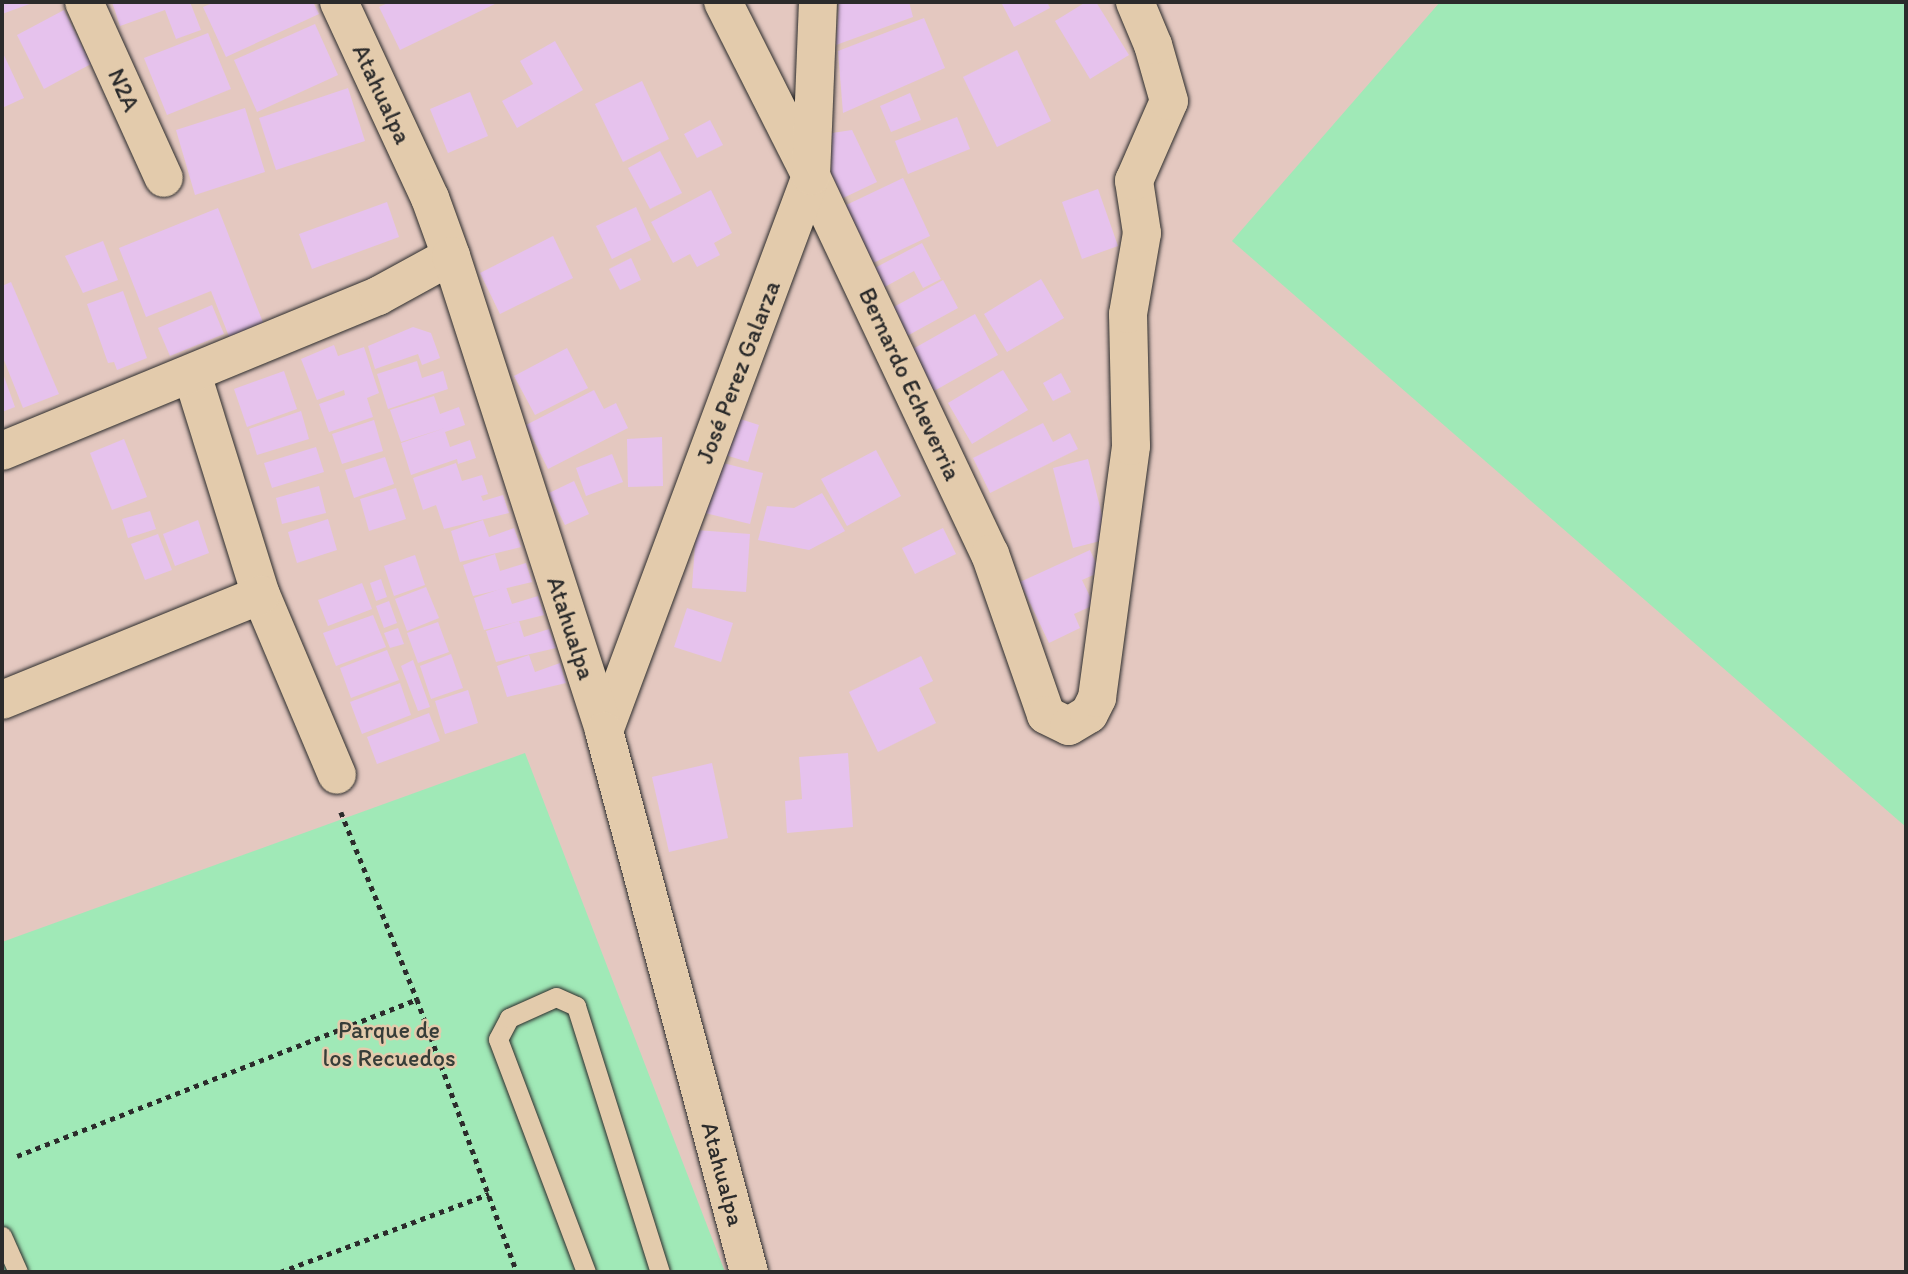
<!DOCTYPE html>
<html>
<head>
<meta charset="utf-8">
<style>
	body { margin:0 }
	#map { position:relative; width:1908px; height:1274px; overflow:hidden; background:#e4c8c0; font-family:Itim,sans-serif }
	div>[style] { position:absolute }
	[style*='--x'] { left:calc(var(--x)*1px); top:calc(var(--y)*1px); width:calc(var(--w)*1px); rotate:calc(var(--a)*1deg) }
	.green>* { inset:0; background:#a0e9b7 }
	.building>* { inset:0; background:#e6c2ed }
	.path>* { height:4.5px; margin-top:-2.25px; transform-origin:0; background:repeating-linear-gradient(90deg,#2b2b2b 0 5px,transparent 0 10px) }
	.roads { filter:drop-shadow(0 0 2px #2b2b2b) drop-shadow(0 0 2px #2b2b2b) }
	.service>* { height:19px; margin:-9.5px; padding:0 9.5px; transform-origin:9.5px; border-radius:9.5px; background:#e3cbac }
	.minor>* { height:38px; margin:-19px; padding:0 19px; transform-origin:19px; border-radius:19px; background:#e3cbac }
	.tertiary>* { height:38px; margin:-19px; padding:0 19px; transform-origin:19px; border-radius:19px; background:#e3cbac }
	span { translate:-50% -50%; white-space:nowrap; text-align:center; line-height:1.15; -webkit-text-stroke:5px #e3cbac; paint-order:stroke }
	.street-label { font-size:24px; color:#2b2b2b }
	.park-label { font-size:24px; color:#373e39 }
	.frame { position:absolute; inset:0; border:4px solid #2b2b2b; pointer-events:none }
</style>
</head>
<body>
<div id="map">
	<div class="green">
		<i style="clip-path:polygon(1440px 2px,1906px 2px,1906px 827px,1232px 241px)"></i>
		<i style="clip-path:polygon(525px 753px,725px 1272px,2px 1272px,2px 942px)"></i>
	</div>
	<div class="building">
		<i style="clip-path:polygon(2px 2px,35px 2px,2px 14px)"></i>
		<i style="clip-path:polygon(112px 2px,190px 2px,201px 30px,176px 39px,165px 10px,120px 26px)"></i>
		<i style="clip-path:polygon(215px 2px,313px 2px,319px 14px,226px 57px,203px 7px)"></i>
		<i style="clip-path:polygon(390px 2px,499px 2px,400px 50px,379px 7px)"></i>
		<i style="clip-path:polygon(839px 2px,909px 2px,913px 17px,836px 45px)"></i>
		<i style="clip-path:polygon(1001px 2px,1047px 2px,1050px 8px,1014px 27px)"></i>
		<i style="clip-path:polygon(1086px 2px,1096px 2px,1129px 55px,1090px 79px,1055px 21px)"></i>
		<i style="clip-path:polygon(64px 10px,91px 64px,44px 89px,17px 35px)"></i>
		<i style="clip-path:polygon(924px 18px,945px 68px,843px 113px,838px 51px)"></i>
		<i style="clip-path:polygon(315px 24px,338px 75px,257px 112px,234px 60px)"></i>
		<i style="clip-path:polygon(208px 33px,231px 89px,167px 115px,144px 58px)"></i>
		<i style="clip-path:polygon(555px 41px,583px 90px,517px 128px,502px 101px,533px 84px,520px 61px)"></i>
		<i style="clip-path:polygon(1017px 50px,1051px 121px,997px 147px,963px 77px)"></i>
		<i style="clip-path:polygon(2px 51px,24px 98px,2px 108px)"></i>
		<i style="clip-path:polygon(642px 81px,669px 139px,623px 162px,595px 104px)"></i>
		<i style="clip-path:polygon(348px 88px,365px 141px,276px 170px,259px 118px)"></i>
		<i style="clip-path:polygon(470px 92px,488px 136px,448px 153px,430px 109px)"></i>
		<i style="clip-path:polygon(910px 93px,921px 120px,891px 132px,880px 106px)"></i>
		<i style="clip-path:polygon(245px 108px,265px 172px,195px 195px,176px 130px)"></i>
		<i style="clip-path:polygon(957px 117px,970px 149px,908px 174px,895px 141px)"></i>
		<i style="clip-path:polygon(710px 120px,723px 145px,697px 158px,684px 134px)"></i>
		<i style="clip-path:polygon(852px 130px,877px 182px,841px 199px,831px 173px,832px 133px)"></i>
		<i style="clip-path:polygon(660px 151px,682px 193px,650px 209px,628px 168px)"></i>
		<i style="clip-path:polygon(903px 178px,930px 236px,869px 265px,842px 207px)"></i>
		<i style="clip-path:polygon(1098px 189px,1118px 246px,1082px 259px,1062px 202px)"></i>
		<i style="clip-path:polygon(711px 190px,732px 233px,714px 243px,720px 255px,697px 267px,690px 254px,673px 263px,651px 222px)"></i>
		<i style="clip-path:polygon(387px 202px,399px 237px,312px 269px,299px 234px)"></i>
		<i style="clip-path:polygon(636px 207px,651px 240px,612px 259px,596px 226px)"></i>
		<i style="clip-path:polygon(218px 208px,264px 325px,230px 339px,211px 291px,146px 317px,119px 248px)"></i>
		<i style="clip-path:polygon(553px 236px,573px 278px,500px 314px,480px 273px)"></i>
		<i style="clip-path:polygon(103px 241px,118px 280px,83px 293px,65px 256px)"></i>
		<i style="clip-path:polygon(922px 243px,941px 279px,923px 288px,914px 271px,881px 289px,871px 270px)"></i>
		<i style="clip-path:polygon(631px 258px,641px 280px,620px 290px,609px 269px)"></i>
		<i style="clip-path:polygon(1041px 279px,1064px 318px,1007px 352px,984px 314px)"></i>
		<i style="clip-path:polygon(943px 280px,958px 308px,907px 336px,892px 308px)"></i>
		<i style="clip-path:polygon(11px 282px,59px 394px,23px 408px,2px 355px,2px 286px)"></i>
		<i style="clip-path:polygon(123px 291px,147px 358px,117px 370px,114px 362px,108px 363px,87px 304px)"></i>
		<i style="clip-path:polygon(212px 305px,224px 334px,170px 356px,158px 328px)"></i>
		<i style="clip-path:polygon(975px 314px,998px 355px,934px 391px,911px 350px)"></i>
		<i style="clip-path:polygon(413px 327px,431px 333px,440px 358px,422px 365px,418px 354px,375px 369px,368px 346px)"></i>
		<i style="clip-path:polygon(334px 345px,338px 356px,364px 347px,379px 393px,367px 398px,373px 417px,329px 432px,319px 404px,345px 395px,344px 390px,317px 400px,301px 359px)"></i>
		<i style="clip-path:polygon(567px 348px,588px 388px,535px 415px,514px 376px)"></i>
		<i style="clip-path:polygon(417px 361px,422px 378px,443px 371px,448px 389px,388px 409px,377px 374px)"></i>
		<i style="clip-path:polygon(1003px 370px,1028px 410px,972px 444px,948px 403px)"></i>
		<i style="clip-path:polygon(2px 371px,15px 407px,2px 412px)"></i>
		<i style="clip-path:polygon(284px 371px,297px 409px,247px 427px,234px 389px)"></i>
		<i style="clip-path:polygon(1061px 373px,1071px 392px,1053px 401px,1043px 383px)"></i>
		<i style="clip-path:polygon(594px 390px,604px 409px,616px 403px,628px 428px,548px 469px,526px 425px)"></i>
		<i style="clip-path:polygon(434px 396px,440px 414px,459px 407px,465px 425px,445px 432px,450px 447px,470px 440px,476px 458px,458px 464px,457px 459px,411px 475px,401px 443px,445px 428px,401px 442px,390px 410px)"></i>
		<i style="clip-path:polygon(301px 411px,309px 439px,257px 455px,249px 429px)"></i>
		<i style="clip-path:polygon(734px 417px,759px 425px,748px 462px,722px 454px)"></i>
		<i style="clip-path:polygon(374px 420px,383px 451px,342px 464px,332px 434px)"></i>
		<i style="clip-path:polygon(1043px 423px,1053px 442px,1070px 433px,1078px 449px,990px 493px,973px 458px)"></i>
		<i style="clip-path:polygon(662px 437px,663px 486px,628px 487px,627px 439px)"></i>
		<i style="clip-path:polygon(124px 439px,147px 497px,112px 510px,90px 453px)"></i>
		<i style="clip-path:polygon(316px 447px,324px 472px,272px 488px,264px 463px)"></i>
		<i style="clip-path:polygon(876px 450px,901px 496px,847px 526px,821px 479px)"></i>
		<i style="clip-path:polygon(612px 454px,623px 482px,586px 496px,576px 468px)"></i>
		<i style="clip-path:polygon(385px 457px,394px 484px,354px 498px,345px 470px)"></i>
		<i style="clip-path:polygon(1088px 459px,1108px 539px,1073px 548px,1053px 468px)"></i>
		<i style="clip-path:polygon(719px 462px,763px 473px,750px 524px,705px 513px)"></i>
		<i style="clip-path:polygon(456px 463px,462px 481px,482px 475px,488px 494px,481px 496px,483px 501px,503px 495px,509px 513px,444px 529px,436px 505px,423px 510px,413px 478px)"></i>
		<i style="clip-path:polygon(574px 481px,589px 514px,565px 525px,549px 493px)"></i>
		<i style="clip-path:polygon(319px 486px,326px 513px,282px 524px,276px 498px)"></i>
		<i style="clip-path:polygon(396px 488px,406px 519px,369px 531px,360px 499px)"></i>
		<i style="clip-path:polygon(822px 493px,845px 531px,809px 550px,758px 540px,767px 506px,794px 508px)"></i>
		<i style="clip-path:polygon(150px 511px,156px 529px,128px 538px,122px 519px)"></i>
		<i style="clip-path:polygon(328px 519px,337px 550px,297px 563px,288px 532px)"></i>
		<i style="clip-path:polygon(198px 520px,209px 553px,175px 566px,163px 534px)"></i>
		<i style="clip-path:polygon(483px 520px,489px 537px,514px 528px,521px 547px,460px 562px,451px 531px)"></i>
		<i style="clip-path:polygon(943px 528px,956px 554px,915px 574px,902px 548px)"></i>
		<i style="clip-path:polygon(696px 530px,750px 534px,746px 592px,692px 588px)"></i>
		<i style="clip-path:polygon(158px 534px,172px 570px,145px 580px,131px 544px)"></i>
		<i style="clip-path:polygon(1090px 550px,1100px 572px,1082px 580px,1094px 605px,1074px 614px,1080px 628px,1049px 643px,1020px 582px)"></i>
		<i style="clip-path:polygon(495px 554px,500px 571px,526px 563px,532px 582px,473px 596px,463px 565px)"></i>
		<i style="clip-path:polygon(415px 555px,425px 585px,394px 596px,384px 566px)"></i>
		<i style="clip-path:polygon(381px 579px,387px 597px,376px 601px,370px 583px)"></i>
		<i style="clip-path:polygon(362px 583px,372px 609px,328px 626px,318px 600px)"></i>
		<i style="clip-path:polygon(426px 587px,439px 618px,407px 631px,395px 599px)"></i>
		<i style="clip-path:polygon(506px 587px,512px 604px,538px 596px,544px 615px,484px 630px,474px 598px)"></i>
		<i style="clip-path:polygon(389px 601px,397px 623px,384px 628px,376px 606px)"></i>
		<i style="clip-path:polygon(687px 608px,733px 623px,721px 662px,674px 647px)"></i>
		<i style="clip-path:polygon(373px 615px,386px 647px,336px 666px,323px 633px)"></i>
		<i style="clip-path:polygon(519px 621px,524px 637px,549px 629px,556px 648px,496px 662px,486px 631px)"></i>
		<i style="clip-path:polygon(438px 622px,449px 652px,418px 663px,407px 633px)"></i>
		<i style="clip-path:polygon(398px 628px,404px 644px,390px 648px,384px 633px)"></i>
		<i style="clip-path:polygon(387px 650px,399px 680px,351px 698px,340px 668px)"></i>
		<i style="clip-path:polygon(451px 654px,463px 688px,431px 699px,420px 666px)"></i>
		<i style="clip-path:polygon(529px 655px,535px 672px,560px 663px,566px 683px,507px 697px,497px 666px)"></i>
		<i style="clip-path:polygon(921px 656px,933px 681px,919px 688px,936px 723px,878px 752px,849px 692px)"></i>
		<i style="clip-path:polygon(413px 660px,430px 707px,418px 711px,401px 666px)"></i>
		<i style="clip-path:polygon(400px 683px,411px 715px,362px 734px,350px 702px)"></i>
		<i style="clip-path:polygon(468px 690px,478px 723px,445px 734px,435px 701px)"></i>
		<i style="clip-path:polygon(429px 713px,440px 741px,377px 764px,367px 737px)"></i>
		<i style="clip-path:polygon(848px 753px,853px 827px,787px 833px,785px 801px,802px 799px,799px 757px)"></i>
		<i style="clip-path:polygon(712px 763px,728px 838px,669px 852px,652px 777px)"></i>
	</div>
	<div class="path">
		<i style="--x:341;--y:812;--w:202;--a:67.9"></i>
		<i style="--x:417;--y:999;--w:291;--a:69.9"></i>
		<i style="--x:17;--y:1156;--w:430;--a:-21.4"></i>
		<i style="--x:280;--y:1272;--w:223;--a:-20.5"></i>
	</div>
	<div class="roads">
		<div class="service">
			<i style="--x:2;--y:1236;--w:39;--a:66"></i>
			<i style="--x:586;--y:1272;--w:249;--a:-110.7"></i>
			<i style="--x:498;--y:1039;--w:24;--a:-62"></i>
			<i style="--x:509;--y:1018;--w:51;--a:-24.1"></i>
			<i style="--x:556;--y:997;--w:22;--a:24"></i>
			<i style="--x:576;--y:1006;--w:279;--a:72.5"></i>
		</div>
		<div class="minor">
			<i style="--x:84;--y:2;--w:193;--a:65.6"></i>
			<i style="--x:723;--y:2;--w:195;--a:63.2"></i>
			<i style="--x:811;--y:176;--w:418;--a:64.7"></i>
			<i style="--x:990;--y:554;--w:170;--a:70.8"></i>
			<i style="--x:1046;--y:715;--w:25;--a:26"></i>
			<i style="--x:1069;--y:726;--w:23;--a:-31"></i>
			<i style="--x:1089;--y:714;--w:18;--a:-63"></i>
			<i style="--x:1097;--y:698;--w:254;--a:-82.3"></i>
			<i style="--x:1131;--y:446;--w:132;--a:-91.3"></i>
			<i style="--x:1128;--y:314;--w:82;--a:-80.2"></i>
			<i style="--x:1142;--y:233;--w:53;--a:-98.7"></i>
			<i style="--x:1134;--y:181;--w:87;--a:-66.4"></i>
			<i style="--x:1169;--y:101;--w:58;--a:-105.9"></i>
			<i style="--x:1153;--y:45;--w:47;--a:-112.7"></i>
			<i style="--x:192;--y:374;--w:232;--a:72.7"></i>
			<i style="--x:261;--y:595;--w:195;--a:67.1"></i>
			<i style="--x:2;--y:451;--w:407;--a:-22.4"></i>
			<i style="--x:378;--y:296;--w:83;--a:-28.7"></i>
			<i style="--x:2;--y:700;--w:279;--a:-22.1"></i>
			<i style="--x:604;--y:731;--w:592;--a:-69.55"></i>
			<i style="--x:811;--y:176;--w:174;--a:-87.7"></i>
		</div>
		<div class="tertiary">
			<i style="--x:339;--y:2;--w:216;--a:65.1"></i>
			<i style="--x:430;--y:198;--w:62;--a:70.1"></i>
			<i style="--x:451;--y:256;--w:499;--a:72.1"></i>
			<i style="--x:604;--y:731;--w:560;--a:75"></i>
		</div>
	</div>
	<div class="street-label">
		<span style="left:124px;top:90px;rotate:66deg">N2A</span>
		<span style="left:382px;top:94px;rotate:65deg">Atahualpa</span>
		<span style="left:738px;top:372px;rotate:-69deg">José Perez Galarza</span>
		<span style="left:910px;top:384px;rotate:65deg">Bernardo Echeverria</span>
		<span style="left:571px;top:628px;rotate:72deg">Atahualpa</span>
		<span style="left:723px;top:1174px;rotate:75deg">Atahualpa</span>
	</div>
	<div class="park-label">
		<span style="left:389px;top:1044px">Parque de<br>los Recuedos</span>
	</div>
	<div class="frame"></div>
</div>
</body>
</html>
